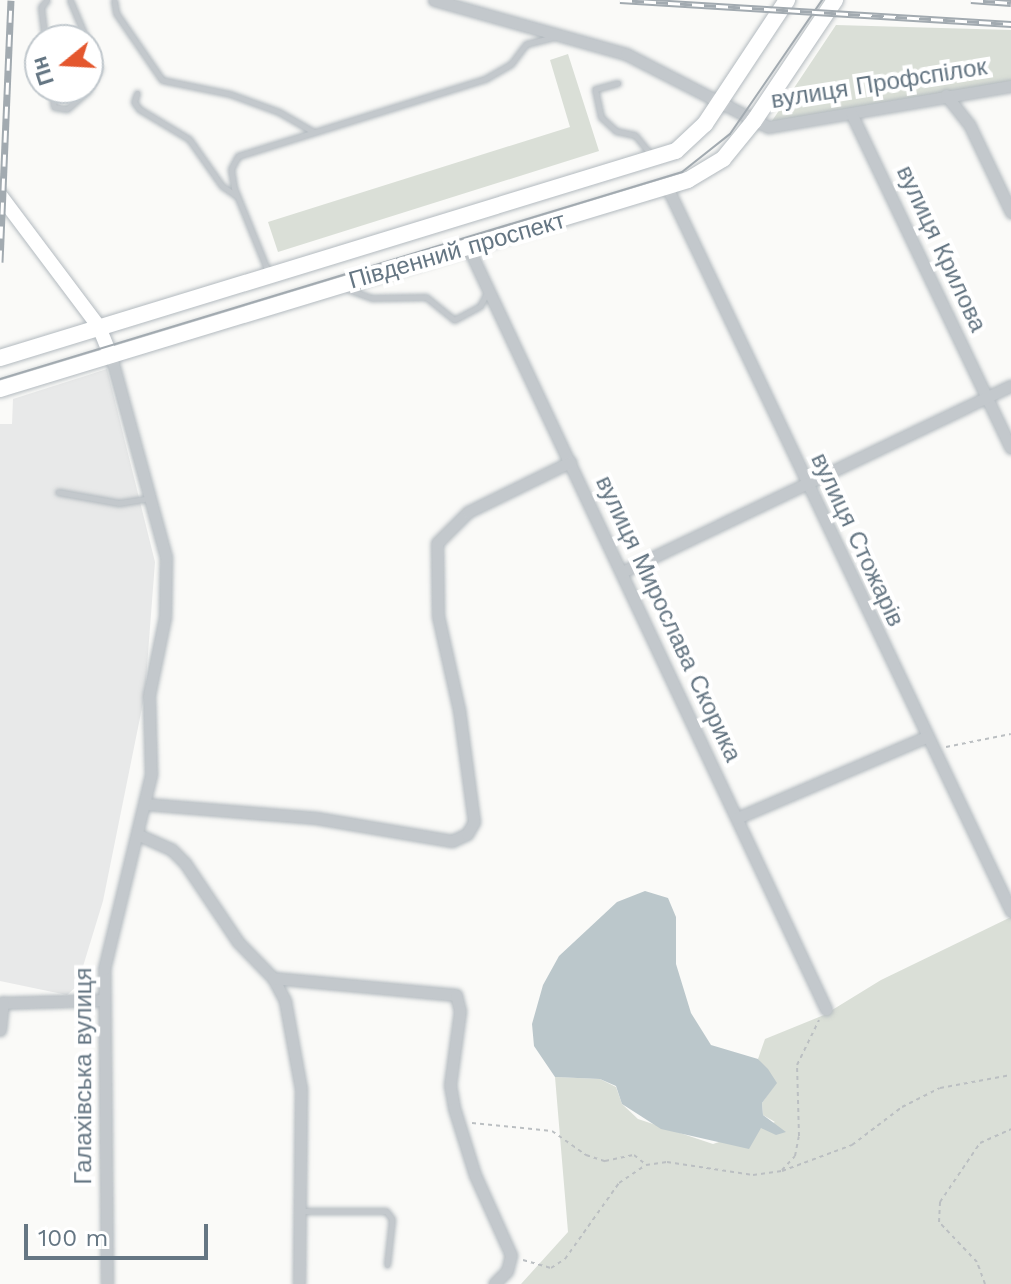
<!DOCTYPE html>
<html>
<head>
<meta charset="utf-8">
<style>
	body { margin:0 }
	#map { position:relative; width:1011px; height:1284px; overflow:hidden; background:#fafaf8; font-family:"Work Sans",sans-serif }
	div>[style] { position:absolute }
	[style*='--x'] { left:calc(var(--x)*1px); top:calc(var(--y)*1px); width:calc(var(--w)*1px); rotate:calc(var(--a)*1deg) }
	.built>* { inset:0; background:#e8e9e9 }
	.green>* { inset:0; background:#dadfd7 }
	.water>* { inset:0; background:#bbc7cb }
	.path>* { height:2px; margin-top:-1px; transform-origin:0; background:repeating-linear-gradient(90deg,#bbbfc2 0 4px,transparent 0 8px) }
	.roads { filter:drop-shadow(0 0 2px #b3babf) drop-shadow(0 0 2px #b3babf) }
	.lane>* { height:5px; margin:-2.5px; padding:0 2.5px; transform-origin:2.5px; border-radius:2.5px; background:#c3c8cc }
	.street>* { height:11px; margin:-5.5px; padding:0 5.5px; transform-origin:5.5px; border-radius:5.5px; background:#c3c8cc }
	.secondary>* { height:14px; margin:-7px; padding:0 7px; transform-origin:7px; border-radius:7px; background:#fff }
	.primary>* { height:16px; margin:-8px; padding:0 8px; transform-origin:8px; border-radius:8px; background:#fff }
	.tram>* { height:2px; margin:-1px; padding:0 1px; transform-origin:1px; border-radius:1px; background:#a2aab0 }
	.rail>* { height:7px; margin-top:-3.5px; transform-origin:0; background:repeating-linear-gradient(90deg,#fff 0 12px,#a2aab0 0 24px); box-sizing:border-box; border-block:2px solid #a2aab0 }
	span { translate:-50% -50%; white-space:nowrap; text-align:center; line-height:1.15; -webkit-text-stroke:8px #fff; paint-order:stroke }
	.street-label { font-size:24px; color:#657683 }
	.north { position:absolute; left:24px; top:24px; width:80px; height:80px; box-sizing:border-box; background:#fff; border:2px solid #c1c8cd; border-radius:50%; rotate:252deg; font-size:22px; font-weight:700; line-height:32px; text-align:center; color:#657683 }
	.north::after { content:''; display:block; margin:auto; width:28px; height:36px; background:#e4572e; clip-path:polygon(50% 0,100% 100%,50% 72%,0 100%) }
	.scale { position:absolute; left:24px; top:1224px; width:184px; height:36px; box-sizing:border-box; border:4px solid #657683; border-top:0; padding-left:10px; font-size:24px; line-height:28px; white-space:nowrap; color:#657683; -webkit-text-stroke:6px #fff; paint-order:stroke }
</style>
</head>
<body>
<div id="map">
	<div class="built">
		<i style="clip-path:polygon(107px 369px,155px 562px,145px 693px,103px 901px,77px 986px,67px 995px,0 981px,0 424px,12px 424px,13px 399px)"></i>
	</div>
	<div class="green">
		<i style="clip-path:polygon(836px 25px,1011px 30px,1011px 86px,768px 127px)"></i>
		<i style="clip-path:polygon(568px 54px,599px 151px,278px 252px,268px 222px,570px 127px,550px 60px)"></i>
		<i style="clip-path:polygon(1011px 917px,1011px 1284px,521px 1284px,568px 1232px,555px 1077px,600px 1079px,616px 1087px,622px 1104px,638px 1119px,713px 1144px,761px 1128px,775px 1122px,763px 1115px,762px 1103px,776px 1083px,758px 1059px,765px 1039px,824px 1015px,881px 980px)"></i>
	</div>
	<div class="water">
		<i style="clip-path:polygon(645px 891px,668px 898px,676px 917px,676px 964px,691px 1013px,711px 1045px,758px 1059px,768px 1069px,777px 1083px,762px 1103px,763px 1115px,786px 1132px,776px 1135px,761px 1128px,749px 1149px,661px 1129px,622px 1104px,616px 1086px,600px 1079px,555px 1077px,534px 1046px,532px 1024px,543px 985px,559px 956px,617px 902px)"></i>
	</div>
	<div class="path">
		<i style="--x:946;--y:747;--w:66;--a:-11.3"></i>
		<i style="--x:472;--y:1123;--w:80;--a:5.7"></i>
		<i style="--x:552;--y:1131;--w:42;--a:35.2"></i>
		<i style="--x:586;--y:1155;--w:20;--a:18"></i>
		<i style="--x:605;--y:1161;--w:30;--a:-12"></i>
		<i style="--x:634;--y:1155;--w:14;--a:39"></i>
		<i style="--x:782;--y:1170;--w:19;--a:-47"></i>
		<i style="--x:795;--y:1156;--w:20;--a:-79"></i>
		<i style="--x:799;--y:1136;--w:71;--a:-91.6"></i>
		<i style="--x:797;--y:1065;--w:50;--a:-63.9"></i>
		<i style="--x:523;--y:1260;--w:29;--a:16"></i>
		<i style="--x:551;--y:1268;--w:17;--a:-33"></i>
		<i style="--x:565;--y:1259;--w:93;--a:-54.6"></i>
		<i style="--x:619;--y:1183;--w:32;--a:-34"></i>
		<i style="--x:646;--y:1165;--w:21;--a:-8"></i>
		<i style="--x:667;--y:1162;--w:87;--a:8.6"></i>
		<i style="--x:753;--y:1175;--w:29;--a:-8"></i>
		<i style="--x:782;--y:1171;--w:75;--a:-20.4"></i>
		<i style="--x:852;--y:1145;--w:63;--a:-37.2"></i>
		<i style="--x:902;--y:1107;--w:42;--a:-26.6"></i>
		<i style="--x:940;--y:1088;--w:72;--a:-10.4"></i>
		<i style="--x:985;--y:1284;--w:23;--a:-110"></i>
		<i style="--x:977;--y:1262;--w:55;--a:-133.5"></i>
		<i style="--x:939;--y:1222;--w:20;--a:-87"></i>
		<i style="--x:940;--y:1202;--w:71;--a:-55.9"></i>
		<i style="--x:980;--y:1143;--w:34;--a:-24"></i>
	</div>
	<div class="roads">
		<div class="lane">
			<i style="--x:114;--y:0;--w:13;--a:81"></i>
			<i style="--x:116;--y:13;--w:81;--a:55.5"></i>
			<i style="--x:162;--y:80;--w:69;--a:11.6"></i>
			<i style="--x:230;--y:94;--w:52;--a:20.2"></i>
			<i style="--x:279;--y:112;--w:39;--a:30"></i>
			<i style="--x:45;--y:40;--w:33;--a:-97"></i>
			<i style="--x:41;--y:7;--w:9;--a:-49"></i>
			<i style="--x:618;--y:83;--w:24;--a:165"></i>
			<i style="--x:595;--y:89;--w:29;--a:78"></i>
			<i style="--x:601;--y:117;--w:21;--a:43"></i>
			<i style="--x:616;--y:131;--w:19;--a:12"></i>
			<i style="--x:635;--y:135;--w:26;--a:51"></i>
			<i style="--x:51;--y:88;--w:19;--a:81"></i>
			<i style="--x:54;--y:107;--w:13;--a:9"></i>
			<i style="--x:67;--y:109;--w:28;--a:-41"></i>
			<i style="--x:88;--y:91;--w:25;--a:-63"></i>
			<i style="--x:99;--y:69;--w:75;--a:-112.8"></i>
			<i style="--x:137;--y:93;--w:9;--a:108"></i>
			<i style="--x:134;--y:102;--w:9;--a:54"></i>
			<i style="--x:139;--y:109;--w:58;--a:31"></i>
			<i style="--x:189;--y:139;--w:57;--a:54.9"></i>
			<i style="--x:222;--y:186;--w:18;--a:34"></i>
			<i style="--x:269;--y:274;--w:93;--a:-112.1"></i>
			<i style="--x:234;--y:188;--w:19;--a:-99"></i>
			<i style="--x:231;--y:169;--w:15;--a:-62"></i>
			<i style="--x:238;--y:156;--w:259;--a:-17.3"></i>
			<i style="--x:485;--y:79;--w:30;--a:-30"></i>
			<i style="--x:511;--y:64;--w:25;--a:-53"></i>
			<i style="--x:526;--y:44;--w:29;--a:-14"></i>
			<i style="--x:347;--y:289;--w:27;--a:20"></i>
			<i style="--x:372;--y:298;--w:54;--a:-1.1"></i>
			<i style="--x:426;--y:297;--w:36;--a:39"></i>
			<i style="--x:454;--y:320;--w:30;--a:-28"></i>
			<i style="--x:480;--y:306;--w:15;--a:-62"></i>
			<i style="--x:58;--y:492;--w:62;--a:10.2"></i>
			<i style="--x:119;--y:503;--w:31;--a:-9"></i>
			<i style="--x:302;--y:1211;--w:84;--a:0"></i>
			<i style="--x:386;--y:1211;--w:10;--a:53"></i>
			<i style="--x:392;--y:1219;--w:46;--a:96.2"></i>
		</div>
		<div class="street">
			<i style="--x:434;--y:0;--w:199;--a:15.7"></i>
			<i style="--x:626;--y:54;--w:160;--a:27.2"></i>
			<i style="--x:768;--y:127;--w:246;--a:-9.6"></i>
			<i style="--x:946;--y:95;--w:37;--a:52"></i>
			<i style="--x:969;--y:124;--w:98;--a:64.5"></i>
			<i style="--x:851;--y:113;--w:371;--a:64.5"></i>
			<i style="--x:667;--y:187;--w:802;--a:64.59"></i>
			<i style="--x:469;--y:249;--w:840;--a:64.84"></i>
			<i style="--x:622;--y:572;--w:431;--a:-25.6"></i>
			<i style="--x:145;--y:804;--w:172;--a:4.7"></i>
			<i style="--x:316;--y:818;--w:138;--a:9.6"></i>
			<i style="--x:452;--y:841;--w:17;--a:-25"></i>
			<i style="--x:467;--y:834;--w:14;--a:-60"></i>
			<i style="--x:474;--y:822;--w:113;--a:-97.6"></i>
			<i style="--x:459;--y:710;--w:96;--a:-102.6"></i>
			<i style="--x:438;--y:616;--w:73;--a:-90.8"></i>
			<i style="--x:437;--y:543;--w:44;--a:-45"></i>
			<i style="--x:468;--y:512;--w:114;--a:-26.1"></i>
			<i style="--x:737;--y:818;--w:206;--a:-23.2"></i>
			<i style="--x:139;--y:835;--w:35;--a:24"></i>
			<i style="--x:171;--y:849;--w:20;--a:45"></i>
			<i style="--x:185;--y:863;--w:95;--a:56.1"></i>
			<i style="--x:238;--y:942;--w:50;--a:45.8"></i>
			<i style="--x:273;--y:978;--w:26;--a:62"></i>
			<i style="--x:285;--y:1001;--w:89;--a:79.7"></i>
			<i style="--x:301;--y:1089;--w:195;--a:90.6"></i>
			<i style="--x:273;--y:978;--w:184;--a:5.3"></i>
			<i style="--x:456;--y:995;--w:16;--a:76"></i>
			<i style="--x:460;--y:1011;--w:75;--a:97.7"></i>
			<i style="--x:450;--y:1085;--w:23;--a:80"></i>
			<i style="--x:454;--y:1108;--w:70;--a:72.6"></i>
			<i style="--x:475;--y:1175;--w:88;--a:65.8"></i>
			<i style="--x:511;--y:1255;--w:16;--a:104"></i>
			<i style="--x:507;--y:1271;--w:18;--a:135"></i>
			<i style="--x:0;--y:1003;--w:102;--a:-1.7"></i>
			<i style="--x:0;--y:1030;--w:28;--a:-84"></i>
			<i style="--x:107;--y:1284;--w:315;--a:-90.5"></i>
			<i style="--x:104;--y:969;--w:201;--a:-76.4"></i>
			<i style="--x:151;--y:774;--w:79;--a:-91.5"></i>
			<i style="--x:149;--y:695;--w:80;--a:-78.4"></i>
			<i style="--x:165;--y:617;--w:60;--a:-89"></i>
			<i style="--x:166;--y:557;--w:208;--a:-105.3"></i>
		</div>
		<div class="secondary">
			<i style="--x:0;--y:195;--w:165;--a:53.1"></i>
			<i style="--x:99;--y:327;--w:31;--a:68"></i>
		</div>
		<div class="primary">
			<i style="--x:0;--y:358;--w:707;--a:-17.03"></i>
			<i style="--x:676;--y:151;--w:40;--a:-43"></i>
			<i style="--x:705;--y:124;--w:149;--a:-56.5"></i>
			<i style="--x:0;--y:389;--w:719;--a:-16.9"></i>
			<i style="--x:688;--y:180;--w:41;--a:-31"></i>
			<i style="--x:723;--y:159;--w:49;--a:-50.8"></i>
			<i style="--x:754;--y:121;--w:146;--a:-56.2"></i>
		</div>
	</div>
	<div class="tram">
		<i style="--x:0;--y:379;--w:713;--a:-16.88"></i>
		<i style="--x:682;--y:172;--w:61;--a:-38.4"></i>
		<i style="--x:730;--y:134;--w:163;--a:-55.5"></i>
	</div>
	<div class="rail">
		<i style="--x:620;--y:0;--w:392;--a:3.5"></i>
		<i style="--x:971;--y:0;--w:40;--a:4.3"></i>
		<i style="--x:0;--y:262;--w:262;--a:-87.6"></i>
	</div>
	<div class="street-label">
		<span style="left:879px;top:84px;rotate:-9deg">вулиця Профспілок</span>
		<span style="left:941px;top:249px;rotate:65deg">вулиця Крилова</span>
		<span style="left:457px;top:251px;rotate:-16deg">Південний проспект</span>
		<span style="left:857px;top:540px;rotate:65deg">вулиця Стожарів</span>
		<span style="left:668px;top:619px;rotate:65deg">вулиця Мирослава Скорика</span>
		<span style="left:84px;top:1076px;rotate:-90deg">Галахівська вулиця</span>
	</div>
	<div class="north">Пн</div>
	<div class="scale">100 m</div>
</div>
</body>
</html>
